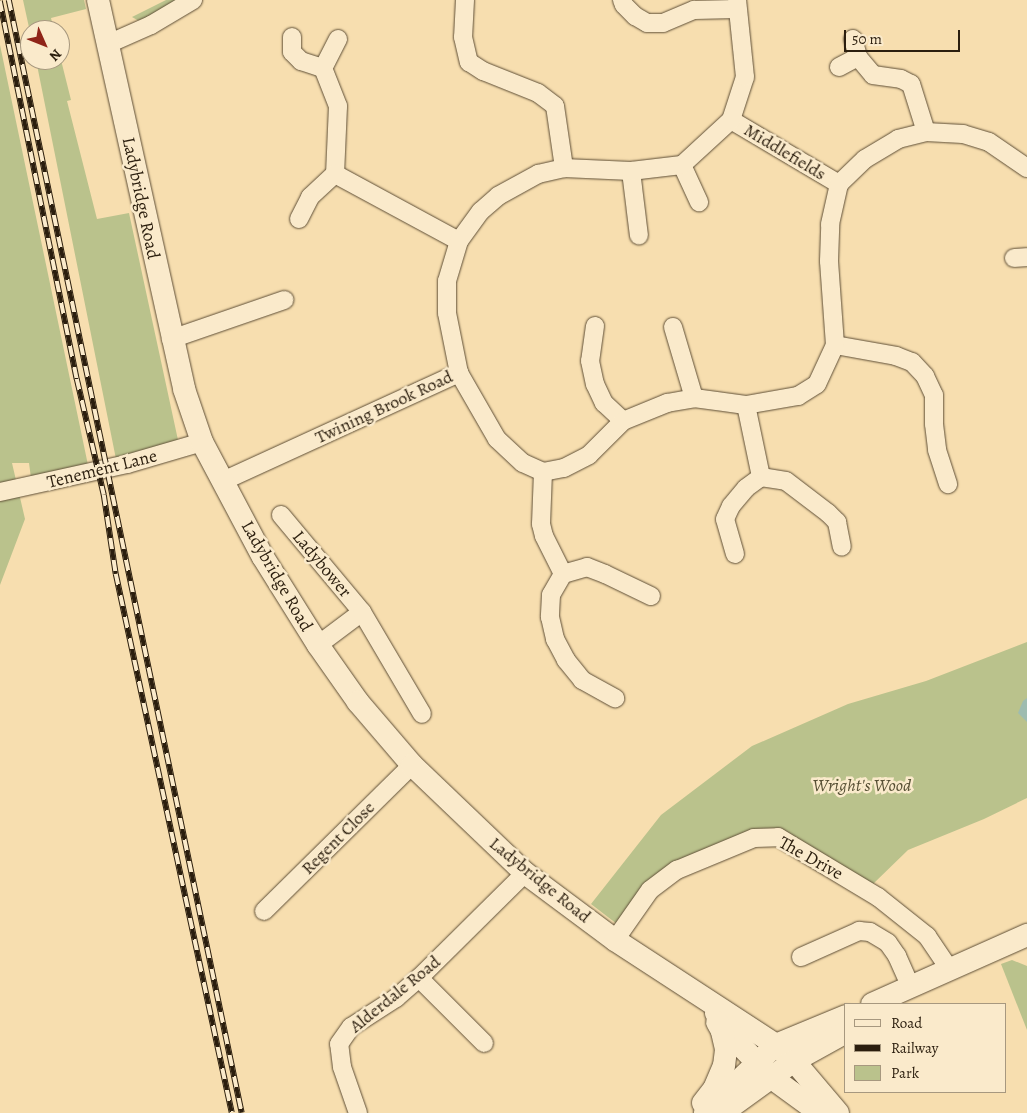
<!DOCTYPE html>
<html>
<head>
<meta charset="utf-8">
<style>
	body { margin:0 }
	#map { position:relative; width:1027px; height:1113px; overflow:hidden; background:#f7deaf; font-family:Alegreya,serif }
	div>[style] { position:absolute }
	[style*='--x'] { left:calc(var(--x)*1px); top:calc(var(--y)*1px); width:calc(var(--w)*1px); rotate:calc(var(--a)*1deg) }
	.green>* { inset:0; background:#bac28c }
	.water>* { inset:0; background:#9ebcb0 }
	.roads { filter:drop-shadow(0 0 1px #5e4e36) drop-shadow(0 0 1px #5e4e36) }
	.minor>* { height:18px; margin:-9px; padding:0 9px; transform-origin:9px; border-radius:9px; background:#faeacb }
	.tertiary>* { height:22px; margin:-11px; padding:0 11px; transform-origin:11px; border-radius:11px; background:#faeacb }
	.rail>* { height:5.5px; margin-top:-2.75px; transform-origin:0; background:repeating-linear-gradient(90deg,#faeacb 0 11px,#2b1e0e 0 22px); box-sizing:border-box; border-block:1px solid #2b1e0e }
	span { translate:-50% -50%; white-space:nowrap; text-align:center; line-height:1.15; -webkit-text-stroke:5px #faeacb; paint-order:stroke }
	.street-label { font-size:18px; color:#2b1e0e }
	.park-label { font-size:18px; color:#564f34; font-style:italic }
	.legend { position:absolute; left:844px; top:1003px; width:162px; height:90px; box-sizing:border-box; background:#faeacb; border:1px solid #a7987f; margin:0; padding:6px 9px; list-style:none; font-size:15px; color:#2b1e0e }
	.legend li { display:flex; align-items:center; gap:10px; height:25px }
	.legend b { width:25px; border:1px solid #a7987f }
	.north { position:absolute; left:20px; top:20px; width:50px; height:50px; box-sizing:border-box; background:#faeacb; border:1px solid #a7987f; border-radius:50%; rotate:134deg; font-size:14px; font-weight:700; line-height:20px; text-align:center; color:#2b1e0e }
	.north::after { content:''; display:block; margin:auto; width:18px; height:22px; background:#8f2418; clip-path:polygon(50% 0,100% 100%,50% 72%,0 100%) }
	.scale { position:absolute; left:844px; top:30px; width:116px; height:22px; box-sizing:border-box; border:2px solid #2b1e0e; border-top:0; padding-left:6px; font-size:15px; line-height:18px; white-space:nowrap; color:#2b1e0e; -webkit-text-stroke:4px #faeacb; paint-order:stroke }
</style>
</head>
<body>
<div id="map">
	<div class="green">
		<i style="clip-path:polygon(23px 0,84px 0,86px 9px,51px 18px,54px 30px,30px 30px,30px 32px)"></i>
		<i style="clip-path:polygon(166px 0,180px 0,139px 21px,132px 17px)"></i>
		<i style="clip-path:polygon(0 45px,88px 465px,31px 478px,29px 463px,12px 463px,25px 519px,0 585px)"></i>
		<i style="clip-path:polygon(60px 56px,71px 100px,67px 101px,97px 219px,129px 213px,178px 440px,116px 459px,36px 60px,60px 60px)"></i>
		<i style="clip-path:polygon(1027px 642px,1027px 798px,984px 819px,908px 850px,873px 884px,776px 828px,750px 832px,671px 865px,617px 924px,591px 904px,661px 815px,752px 746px,848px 704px,926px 681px)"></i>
		<i style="clip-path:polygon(1012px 960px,1027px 966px,1027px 1030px,1001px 964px)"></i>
	</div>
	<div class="water">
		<i style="clip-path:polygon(1027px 698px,1027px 722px,1018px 713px,1023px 701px)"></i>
	</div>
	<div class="roads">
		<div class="minor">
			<i style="--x:465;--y:0;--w:37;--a:93"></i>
			<i style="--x:463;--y:37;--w:26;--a:77"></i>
			<i style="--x:469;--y:62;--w:17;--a:33"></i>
			<i style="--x:483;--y:71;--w:59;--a:21.8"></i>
			<i style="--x:538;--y:93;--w:21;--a:37"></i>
			<i style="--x:555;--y:106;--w:63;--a:81.7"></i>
			<i style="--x:622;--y:0;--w:5;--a:68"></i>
			<i style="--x:624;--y:5;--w:16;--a:45"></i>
			<i style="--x:635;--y:16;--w:14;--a:30"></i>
			<i style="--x:647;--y:23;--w:16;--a:0"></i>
			<i style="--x:663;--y:23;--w:34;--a:-23"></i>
			<i style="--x:694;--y:10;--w:42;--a:-1.4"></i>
			<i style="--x:292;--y:37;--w:15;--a:90"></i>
			<i style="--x:292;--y:52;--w:13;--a:45"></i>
			<i style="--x:301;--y:61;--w:23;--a:18"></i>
			<i style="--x:338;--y:39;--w:33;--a:117"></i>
			<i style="--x:323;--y:68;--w:41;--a:68.5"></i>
			<i style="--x:338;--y:106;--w:68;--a:92.5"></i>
			<i style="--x:335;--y:174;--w:141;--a:28.4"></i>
			<i style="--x:853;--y:39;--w:19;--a:74"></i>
			<i style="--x:858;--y:57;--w:23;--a:50"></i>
			<i style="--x:873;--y:75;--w:28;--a:8"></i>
			<i style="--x:901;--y:79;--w:11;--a:27"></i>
			<i style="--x:911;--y:84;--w:50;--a:72.6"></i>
			<i style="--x:108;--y:44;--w:47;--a:-23.8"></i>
			<i style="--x:151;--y:25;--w:49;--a:-30.8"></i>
			<i style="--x:839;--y:67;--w:21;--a:-28"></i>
			<i style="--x:731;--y:120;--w:126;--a:30.7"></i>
			<i style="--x:682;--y:165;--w:41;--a:65.3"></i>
			<i style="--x:631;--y:171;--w:65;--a:83"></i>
			<i style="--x:299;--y:219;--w:25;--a:-63"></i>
			<i style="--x:310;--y:197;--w:34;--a:-43"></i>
			<i style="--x:1014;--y:258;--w:13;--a:-4"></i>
			<i style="--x:595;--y:326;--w:35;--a:98"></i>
			<i style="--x:590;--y:361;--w:24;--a:78"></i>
			<i style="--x:595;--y:384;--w:21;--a:65"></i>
			<i style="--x:604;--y:403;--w:26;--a:43"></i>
			<i style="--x:673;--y:327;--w:74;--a:73.5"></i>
			<i style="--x:171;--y:339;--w:120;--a:-19"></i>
			<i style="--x:835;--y:345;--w:62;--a:10.2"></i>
			<i style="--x:896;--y:356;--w:17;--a:21"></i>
			<i style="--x:912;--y:362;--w:19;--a:47"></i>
			<i style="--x:925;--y:376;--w:21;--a:65"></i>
			<i style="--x:934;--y:395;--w:29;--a:90"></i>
			<i style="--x:934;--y:424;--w:26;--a:83"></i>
			<i style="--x:937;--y:450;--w:36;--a:72"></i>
			<i style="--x:459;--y:373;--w:76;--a:60.1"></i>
			<i style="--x:497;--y:439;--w:35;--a:43"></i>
			<i style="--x:523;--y:463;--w:22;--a:24"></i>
			<i style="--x:543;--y:472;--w:21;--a:-11"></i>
			<i style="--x:564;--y:468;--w:28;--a:-27"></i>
			<i style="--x:589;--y:455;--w:48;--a:-45"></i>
			<i style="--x:623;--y:421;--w:48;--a:-22.2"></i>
			<i style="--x:667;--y:403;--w:27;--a:-10"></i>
			<i style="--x:694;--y:398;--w:52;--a:7.7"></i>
			<i style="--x:746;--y:405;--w:53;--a:-9.8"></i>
			<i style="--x:798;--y:396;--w:22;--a:-32"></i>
			<i style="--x:817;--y:384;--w:43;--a:-65.2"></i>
			<i style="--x:835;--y:345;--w:84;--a:-94.1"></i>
			<i style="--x:829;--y:261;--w:37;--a:-88"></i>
			<i style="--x:830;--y:224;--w:41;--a:-77.3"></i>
			<i style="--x:839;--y:184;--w:36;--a:-44"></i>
			<i style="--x:865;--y:159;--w:39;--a:-31"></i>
			<i style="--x:898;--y:139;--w:29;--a:-14"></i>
			<i style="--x:926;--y:132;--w:37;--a:3"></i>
			<i style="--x:963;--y:134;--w:27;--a:17"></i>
			<i style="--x:989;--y:142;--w:46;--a:34.4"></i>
			<i style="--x:746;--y:405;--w:74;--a:78.2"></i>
			<i style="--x:761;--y:477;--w:25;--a:9"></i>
			<i style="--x:786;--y:481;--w:53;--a:37.3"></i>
			<i style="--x:828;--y:513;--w:13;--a:45"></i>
			<i style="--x:837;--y:522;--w:25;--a:79"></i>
			<i style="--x:543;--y:472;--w:52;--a:92.2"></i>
			<i style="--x:541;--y:524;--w:12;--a:76"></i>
			<i style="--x:544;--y:536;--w:42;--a:63.4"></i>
			<i style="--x:563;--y:574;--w:24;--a:120"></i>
			<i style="--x:551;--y:595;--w:22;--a:93"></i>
			<i style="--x:550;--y:617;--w:23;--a:77"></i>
			<i style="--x:555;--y:639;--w:24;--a:62"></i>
			<i style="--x:566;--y:660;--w:26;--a:51"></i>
			<i style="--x:582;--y:680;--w:38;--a:29"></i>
			<i style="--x:223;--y:481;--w:260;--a:-24.6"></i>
			<i style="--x:459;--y:373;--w:61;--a:-101.3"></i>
			<i style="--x:447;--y:313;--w:32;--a:-90"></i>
			<i style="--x:447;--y:281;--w:42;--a:-73.3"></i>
			<i style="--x:459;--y:241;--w:37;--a:-54"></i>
			<i style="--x:481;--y:211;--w:23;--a:-41"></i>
			<i style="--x:498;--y:196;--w:46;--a:-28.8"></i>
			<i style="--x:538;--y:174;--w:27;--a:-13"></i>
			<i style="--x:564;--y:168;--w:67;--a:2.6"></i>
			<i style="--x:631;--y:171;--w:51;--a:-6.7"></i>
			<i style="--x:682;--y:165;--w:67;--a:-42.6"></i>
			<i style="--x:731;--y:120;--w:45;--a:-72"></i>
			<i style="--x:745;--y:77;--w:77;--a:-95.9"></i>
			<i style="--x:0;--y:492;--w:130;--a:-12.4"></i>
			<i style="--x:127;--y:464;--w:78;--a:-16.3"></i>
			<i style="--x:281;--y:515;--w:126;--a:50.1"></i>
			<i style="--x:735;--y:554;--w:36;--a:-106"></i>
			<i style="--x:725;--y:519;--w:14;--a:-65"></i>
			<i style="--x:731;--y:506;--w:23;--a:-50"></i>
			<i style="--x:746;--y:488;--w:19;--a:-36"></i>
			<i style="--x:563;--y:574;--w:25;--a:-16"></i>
			<i style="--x:587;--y:567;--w:19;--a:21"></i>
			<i style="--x:605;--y:574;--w:51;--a:25.6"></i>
			<i style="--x:318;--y:645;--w:55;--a:-36.9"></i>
			<i style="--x:362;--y:612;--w:118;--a:59.5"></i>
			<i style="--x:264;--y:911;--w:208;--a:-44.6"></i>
			<i style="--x:615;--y:940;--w:61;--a:-55"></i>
			<i style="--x:650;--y:890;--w:34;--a:-37"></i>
			<i style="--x:677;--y:870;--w:83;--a:-22.6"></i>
			<i style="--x:754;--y:838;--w:24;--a:-2"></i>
			<i style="--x:778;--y:837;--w:117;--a:31"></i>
			<i style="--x:878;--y:897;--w:63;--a:38.5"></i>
			<i style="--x:927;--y:936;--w:41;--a:55.9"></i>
			<i style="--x:801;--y:957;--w:64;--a:-24.1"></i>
			<i style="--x:859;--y:931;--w:11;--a:5"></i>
			<i style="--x:870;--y:932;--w:21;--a:31"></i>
			<i style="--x:888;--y:943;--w:16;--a:55"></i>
			<i style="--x:897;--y:956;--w:34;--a:66"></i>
			<i style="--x:419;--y:978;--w:92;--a:45"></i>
			<i style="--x:358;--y:1113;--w:49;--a:-109.2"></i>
			<i style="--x:342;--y:1067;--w:23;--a:-97"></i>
			<i style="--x:339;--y:1044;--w:21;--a:-55"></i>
			<i style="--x:351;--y:1027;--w:54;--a:-32.8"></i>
			<i style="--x:396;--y:998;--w:30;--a:-41"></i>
			<i style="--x:419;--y:978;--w:149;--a:-44.7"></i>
		</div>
		<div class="tertiary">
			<i style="--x:98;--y:0;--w:398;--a:77.5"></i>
			<i style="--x:184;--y:389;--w:56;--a:71.2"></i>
			<i style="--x:202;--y:442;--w:130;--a:62.1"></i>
			<i style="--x:263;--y:557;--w:104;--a:58"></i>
			<i style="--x:318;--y:645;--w:70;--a:54.9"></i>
			<i style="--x:358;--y:702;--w:83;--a:49.4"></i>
			<i style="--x:412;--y:765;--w:156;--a:43.7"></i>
			<i style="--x:525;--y:873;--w:112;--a:36.7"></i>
			<i style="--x:615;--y:940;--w:192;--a:33.1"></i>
			<i style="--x:776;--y:1045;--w:24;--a:42"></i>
			<i style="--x:794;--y:1061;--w:68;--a:49.8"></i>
			<i style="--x:872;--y:1004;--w:170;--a:-24"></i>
			<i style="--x:716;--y:1013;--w:44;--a:52.4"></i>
			<i style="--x:743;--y:1048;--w:42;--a:46"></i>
			<i style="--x:772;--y:1078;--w:59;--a:36.1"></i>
			<i style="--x:703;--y:1103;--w:18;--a:-52"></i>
			<i style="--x:714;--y:1089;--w:25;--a:-67"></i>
			<i style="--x:724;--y:1066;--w:17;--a:-83"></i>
			<i style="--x:726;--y:1049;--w:18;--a:-103"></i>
			<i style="--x:722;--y:1031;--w:10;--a:-119"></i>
			<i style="--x:705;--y:1113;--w:98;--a:-43.8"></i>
			<i style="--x:776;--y:1045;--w:76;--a:-22.5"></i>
			<i style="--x:722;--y:1113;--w:89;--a:-35.8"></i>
			<i style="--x:794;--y:1061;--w:60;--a:-29.1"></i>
		</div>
	</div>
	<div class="rail">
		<i style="--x:9;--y:0;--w:1137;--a:78.18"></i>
		<i style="--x:0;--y:1;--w:386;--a:78.5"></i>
		<i style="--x:77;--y:379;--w:119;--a:76.9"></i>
		<i style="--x:104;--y:495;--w:80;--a:81.4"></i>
		<i style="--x:116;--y:574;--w:551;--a:77.85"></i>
	</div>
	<div class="street-label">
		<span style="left:785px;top:152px;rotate:31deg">Middlefields</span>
		<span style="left:141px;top:198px;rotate:78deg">Ladybridge Road</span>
		<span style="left:384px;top:407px;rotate:-25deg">Twining Brook Road</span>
		<span style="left:102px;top:469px;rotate:-14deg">Tenement Lane</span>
		<span style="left:322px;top:564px;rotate:50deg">Ladybower</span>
		<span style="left:277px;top:576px;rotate:60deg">Ladybridge Road</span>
		<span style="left:338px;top:838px;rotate:-45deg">Regent Close</span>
		<span style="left:811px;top:858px;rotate:29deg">The Drive</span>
		<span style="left:540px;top:880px;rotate:39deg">Ladybridge Road</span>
		<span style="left:395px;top:994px;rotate:-39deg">Alderdale Road</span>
	</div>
	<div class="park-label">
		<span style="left:862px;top:785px">Wright's Wood</span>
	</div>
	<ul class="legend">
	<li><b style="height:6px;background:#faeacb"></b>Road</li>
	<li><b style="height:6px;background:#2b1e0e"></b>Railway</li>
	<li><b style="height:14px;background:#bac28c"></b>Park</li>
	</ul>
	<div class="north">N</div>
	<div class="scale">50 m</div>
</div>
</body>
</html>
